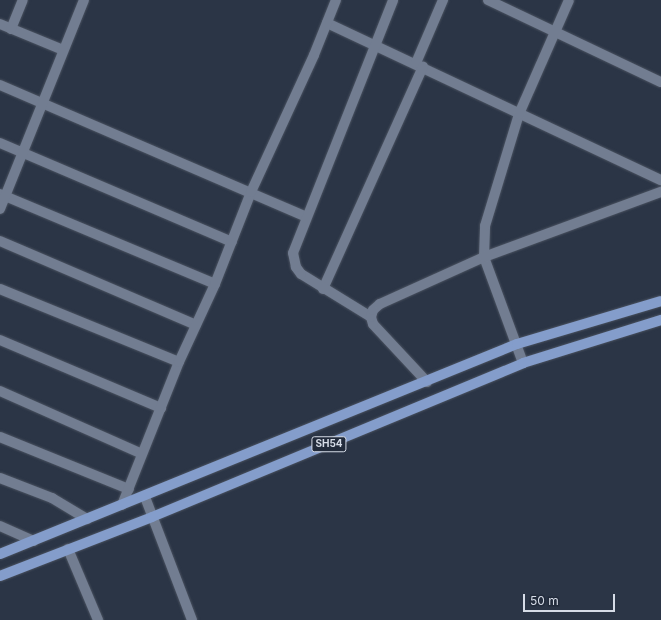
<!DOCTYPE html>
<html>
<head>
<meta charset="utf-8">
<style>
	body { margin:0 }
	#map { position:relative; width:661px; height:620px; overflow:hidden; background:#2b3546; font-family:Inter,sans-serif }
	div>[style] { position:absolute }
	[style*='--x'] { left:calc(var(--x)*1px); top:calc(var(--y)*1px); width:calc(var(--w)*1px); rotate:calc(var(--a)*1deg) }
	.roads { filter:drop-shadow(0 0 1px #4a5260) drop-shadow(0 0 1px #4a5260) }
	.minor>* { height:10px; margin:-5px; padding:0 5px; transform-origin:5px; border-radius:5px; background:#727d91 }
	.major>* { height:10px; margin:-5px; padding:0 5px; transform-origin:5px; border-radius:5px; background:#849dcb }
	span { translate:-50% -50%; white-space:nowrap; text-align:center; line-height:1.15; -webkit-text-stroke:4px #222b3b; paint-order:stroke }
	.shield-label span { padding:1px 3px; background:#222b3b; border:1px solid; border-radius:3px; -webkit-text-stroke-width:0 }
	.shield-label { font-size:10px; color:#d6dce7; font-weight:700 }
	.scale { position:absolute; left:523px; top:594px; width:92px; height:18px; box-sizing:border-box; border:2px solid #d6dce7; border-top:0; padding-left:5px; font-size:12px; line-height:14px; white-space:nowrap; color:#d6dce7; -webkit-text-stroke:3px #222b3b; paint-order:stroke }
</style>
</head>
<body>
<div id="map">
	<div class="roads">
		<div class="minor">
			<i style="--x:488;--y:0;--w:191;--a:25.4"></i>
			<i style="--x:327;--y:23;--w:369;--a:25.2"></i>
			<i style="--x:0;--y:24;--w:68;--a:22.4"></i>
			<i style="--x:11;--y:29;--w:31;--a:-68"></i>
			<i style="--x:416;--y:63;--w:69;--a:-66.8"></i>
			<i style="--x:0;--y:85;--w:333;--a:23.3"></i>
			<i style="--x:0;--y:143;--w:252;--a:23.1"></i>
			<i style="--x:0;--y:194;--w:233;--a:22.7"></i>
			<i style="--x:0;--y:209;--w:225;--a:-68.1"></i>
			<i style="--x:0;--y:241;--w:213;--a:23.2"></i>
			<i style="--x:0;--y:289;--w:193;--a:22.2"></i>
			<i style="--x:323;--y:289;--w:244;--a:-65.8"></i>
			<i style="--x:371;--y:317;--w:82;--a:-148.4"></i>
			<i style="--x:301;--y:274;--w:9;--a:-126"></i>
			<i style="--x:296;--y:267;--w:14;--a:-102"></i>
			<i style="--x:293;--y:253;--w:272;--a:-68.4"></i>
			<i style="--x:0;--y:340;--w:175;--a:22.9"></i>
			<i style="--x:523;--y:363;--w:113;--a:-110.2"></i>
			<i style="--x:484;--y:257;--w:31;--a:-88"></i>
			<i style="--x:485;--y:226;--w:117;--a:-73.1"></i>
			<i style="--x:519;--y:114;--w:124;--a:-66.3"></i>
			<i style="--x:427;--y:382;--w:79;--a:-133"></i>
			<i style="--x:373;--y:324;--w:7;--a:-106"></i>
			<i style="--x:371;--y:317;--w:7;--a:-74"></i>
			<i style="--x:373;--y:310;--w:9;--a:-41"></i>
			<i style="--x:380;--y:304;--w:114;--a:-24.3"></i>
			<i style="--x:484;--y:257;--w:189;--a:-20.2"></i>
			<i style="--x:0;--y:391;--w:155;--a:23.9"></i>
			<i style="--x:0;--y:437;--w:139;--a:22"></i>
			<i style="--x:0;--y:478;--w:56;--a:21"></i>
			<i style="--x:52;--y:498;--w:41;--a:31"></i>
			<i style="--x:145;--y:497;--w:132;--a:69.1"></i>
			<i style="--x:122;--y:505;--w:154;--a:-68.3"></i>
			<i style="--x:179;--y:362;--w:86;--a:-65.2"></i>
			<i style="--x:215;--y:284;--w:99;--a:-68.6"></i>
			<i style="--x:251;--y:192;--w:151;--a:-65.3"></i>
			<i style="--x:314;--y:55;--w:59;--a:-68.2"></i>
			<i style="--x:0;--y:526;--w:37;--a:24"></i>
			<i style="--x:68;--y:549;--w:77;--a:67.1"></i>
		</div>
		<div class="major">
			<i style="--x:0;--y:554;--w:558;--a:-22.11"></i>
			<i style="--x:517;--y:344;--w:150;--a:-16.6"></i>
			<i style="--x:0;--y:576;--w:163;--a:-21.2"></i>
			<i style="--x:152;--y:517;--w:402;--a:-22.5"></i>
			<i style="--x:523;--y:363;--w:145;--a:-17.3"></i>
		</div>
	</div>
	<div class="shield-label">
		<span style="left:329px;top:444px">SH54</span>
	</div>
	<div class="scale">50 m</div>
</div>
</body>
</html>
